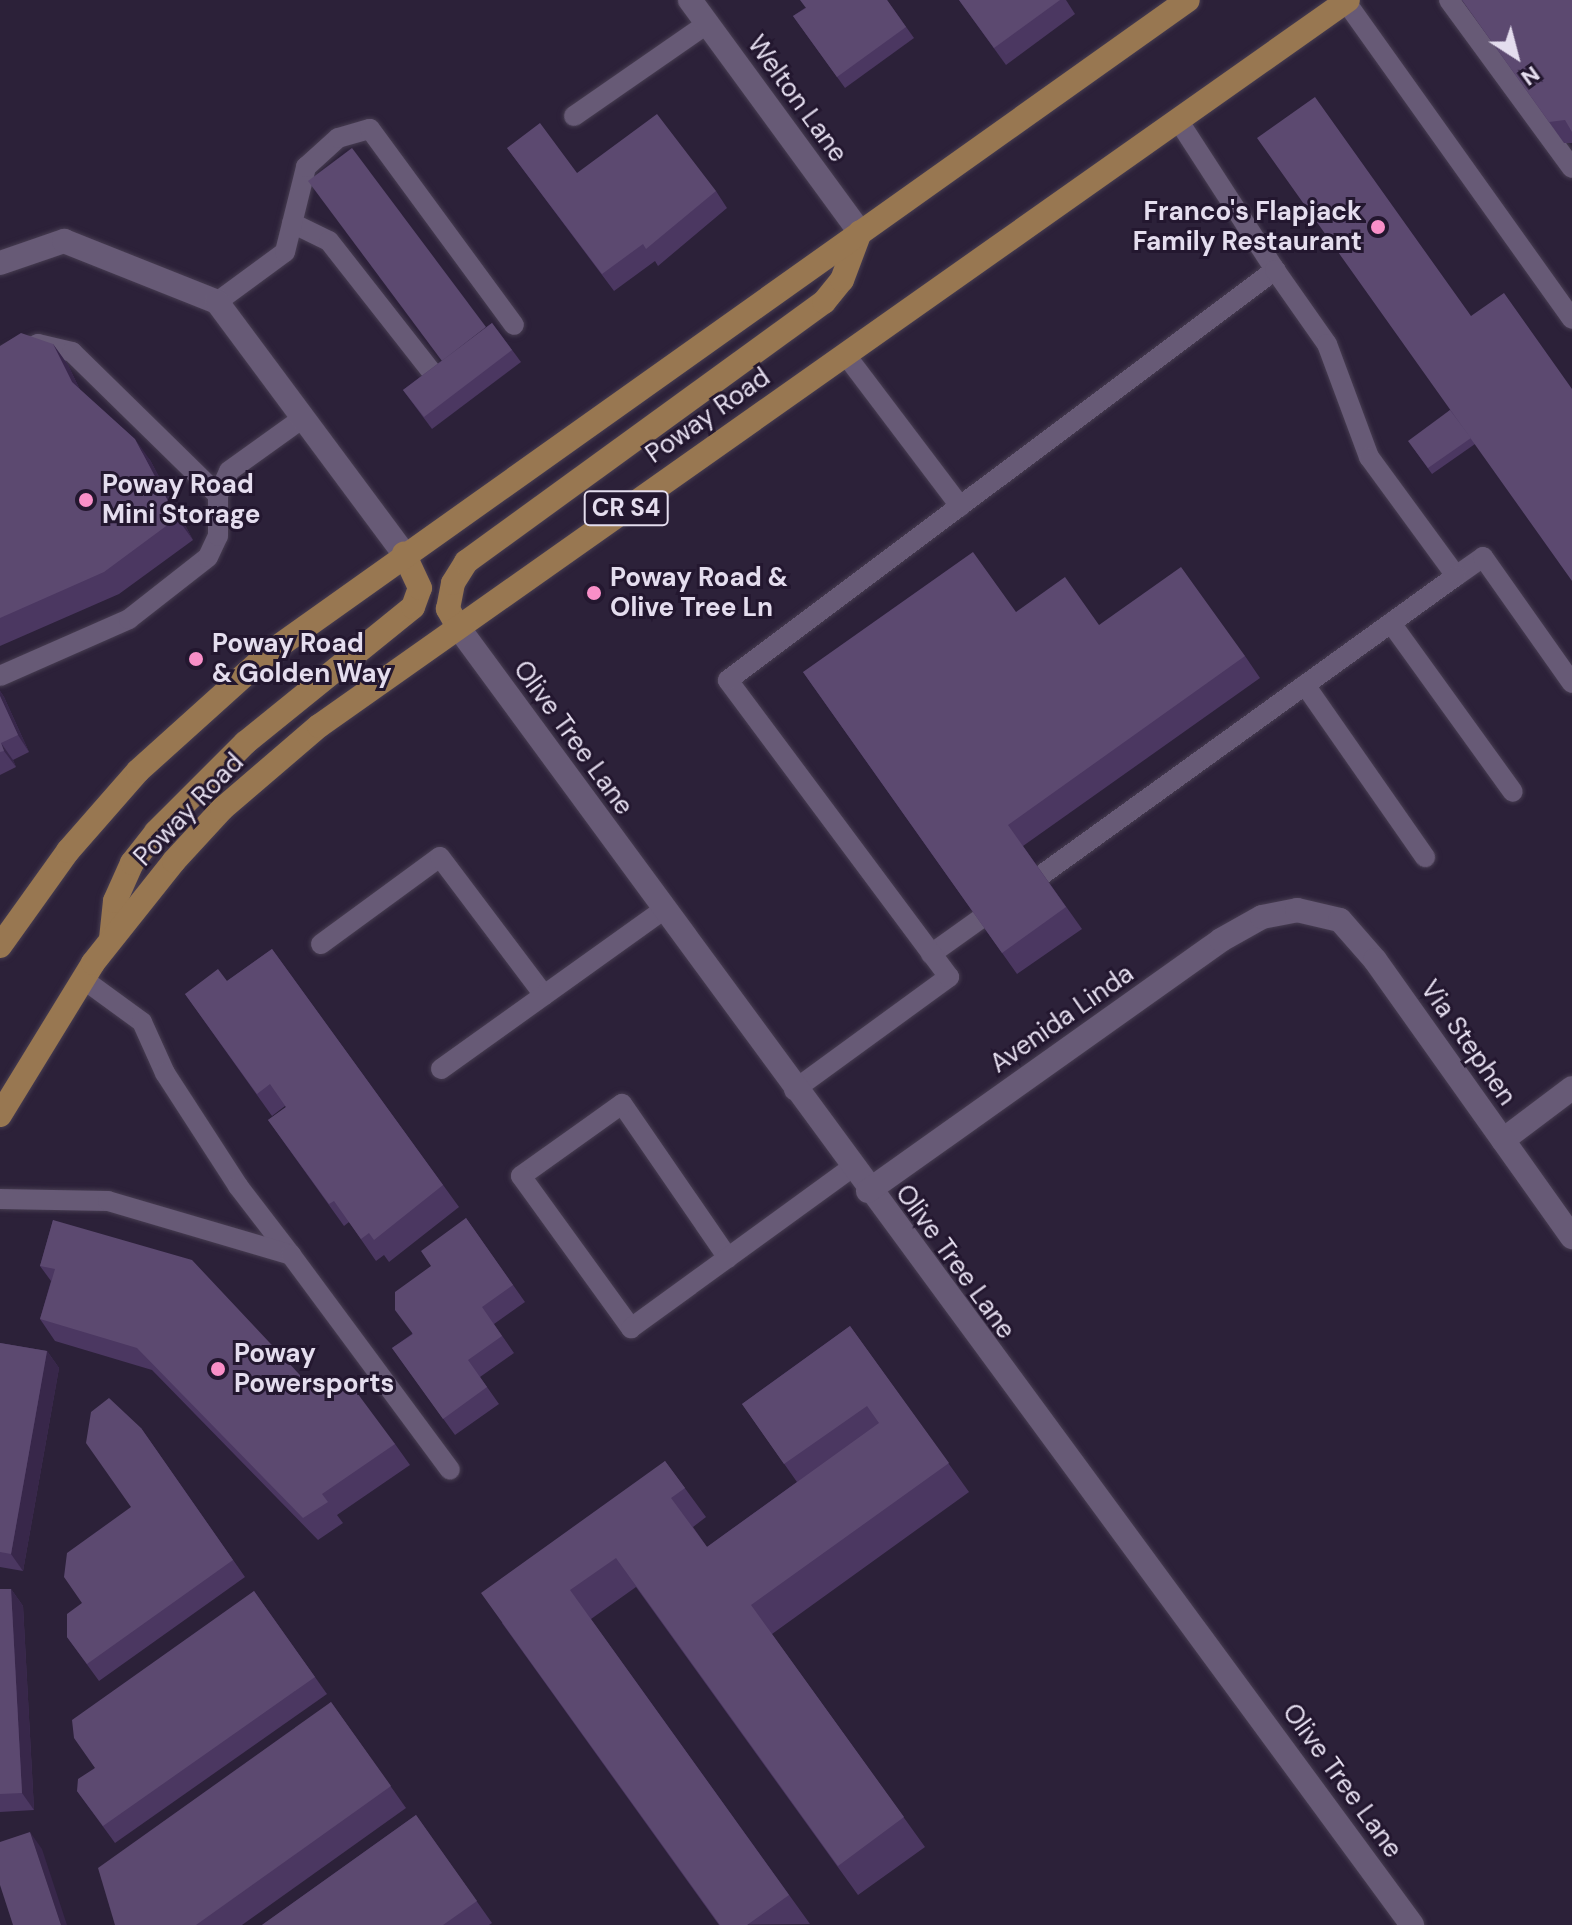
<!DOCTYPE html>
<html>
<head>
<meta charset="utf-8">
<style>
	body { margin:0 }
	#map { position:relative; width:1572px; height:1925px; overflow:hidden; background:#2c2139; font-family:"DM Sans",sans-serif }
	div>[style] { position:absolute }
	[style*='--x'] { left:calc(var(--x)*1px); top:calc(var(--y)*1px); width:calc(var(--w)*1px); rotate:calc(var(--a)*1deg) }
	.roads { filter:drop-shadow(0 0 2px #473d51) drop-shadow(0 0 2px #473d51) }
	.service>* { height:20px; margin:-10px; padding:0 10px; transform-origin:10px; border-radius:10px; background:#675a76 }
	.minor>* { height:24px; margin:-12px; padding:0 12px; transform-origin:12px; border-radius:12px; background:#675a76 }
	.primary>* { height:24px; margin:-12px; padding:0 12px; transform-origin:12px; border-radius:12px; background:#987751 }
	.wall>* { inset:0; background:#4b3761 }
	.shaded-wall>* { inset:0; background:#38274a }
	.building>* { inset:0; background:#5c4970 }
	.dots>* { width:22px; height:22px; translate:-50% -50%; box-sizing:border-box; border:4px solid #23172f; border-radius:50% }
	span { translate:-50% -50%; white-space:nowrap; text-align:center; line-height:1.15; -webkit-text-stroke:6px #23172f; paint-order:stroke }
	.shield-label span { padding:2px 6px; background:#23172f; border:2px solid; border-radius:6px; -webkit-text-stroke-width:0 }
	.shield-label { font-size:24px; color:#e4ddee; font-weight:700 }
	.street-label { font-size:26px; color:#e4ddee }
	.poi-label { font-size:26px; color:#e4ddee; font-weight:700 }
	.right { translate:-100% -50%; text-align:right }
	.left { translate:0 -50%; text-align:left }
	.north { position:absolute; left:1476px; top:16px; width:80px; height:80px; -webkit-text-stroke:6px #23172f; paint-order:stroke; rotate:144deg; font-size:22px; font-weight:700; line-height:32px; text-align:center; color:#e4ddee }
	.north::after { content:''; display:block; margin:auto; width:28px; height:36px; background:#e4ddee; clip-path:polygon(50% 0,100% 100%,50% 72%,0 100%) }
</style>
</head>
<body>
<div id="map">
	<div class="roads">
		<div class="service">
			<i style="--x:1449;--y:0;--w:208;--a:53.8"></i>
			<i style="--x:1346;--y:2;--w:389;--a:54.5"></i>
			<i style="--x:574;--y:116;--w:162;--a:-34.7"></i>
			<i style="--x:1178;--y:120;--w:179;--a:57.1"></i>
			<i style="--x:292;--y:223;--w:41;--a:25.9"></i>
			<i style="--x:329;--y:241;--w:165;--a:51.9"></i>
			<i style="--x:217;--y:302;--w:84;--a:-36.3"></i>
			<i style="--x:285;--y:252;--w:88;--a:-76.1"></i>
			<i style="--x:306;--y:167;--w:43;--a:-42.2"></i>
			<i style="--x:338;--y:138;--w:33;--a:-16"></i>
			<i style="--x:370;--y:129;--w:243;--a:53.7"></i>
			<i style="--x:845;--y:354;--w:191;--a:52.9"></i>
			<i style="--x:0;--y:360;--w:41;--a:-22.8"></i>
			<i style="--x:38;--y:344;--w:35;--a:13"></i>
			<i style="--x:72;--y:352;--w:204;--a:44.4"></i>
			<i style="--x:1456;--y:576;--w:33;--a:-35"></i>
			<i style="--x:1483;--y:557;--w:154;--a:54.8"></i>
			<i style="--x:1391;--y:623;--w:208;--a:54.2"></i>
			<i style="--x:0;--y:676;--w:141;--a:-23.8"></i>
			<i style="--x:129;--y:619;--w:100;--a:-38.1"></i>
			<i style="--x:208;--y:557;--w:23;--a:-65"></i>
			<i style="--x:218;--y:536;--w:41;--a:-90"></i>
			<i style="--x:218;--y:495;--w:26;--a:-65"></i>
			<i style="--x:229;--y:471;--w:91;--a:-35.6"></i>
			<i style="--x:1305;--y:685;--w:210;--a:55.1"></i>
			<i style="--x:321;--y:944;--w:147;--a:-36.2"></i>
			<i style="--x:440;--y:857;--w:173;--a:53"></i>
			<i style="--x:931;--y:954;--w:60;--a:-35.5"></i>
			<i style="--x:83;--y:979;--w:73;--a:36.1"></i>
			<i style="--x:142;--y:1022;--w:56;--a:65.7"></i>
			<i style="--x:165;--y:1073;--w:135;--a:57.1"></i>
			<i style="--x:238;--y:1186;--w:87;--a:52.5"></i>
			<i style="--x:441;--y:1069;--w:273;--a:-35.6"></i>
			<i style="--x:794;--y:1090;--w:192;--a:-36.1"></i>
			<i style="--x:949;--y:977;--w:370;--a:-126.7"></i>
			<i style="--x:728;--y:680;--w:684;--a:-36.85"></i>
			<i style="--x:1275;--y:270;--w:90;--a:54.9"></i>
			<i style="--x:1327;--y:344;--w:121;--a:69.6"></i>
			<i style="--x:1369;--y:457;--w:147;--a:53.8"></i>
			<i style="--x:1456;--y:576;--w:509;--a:144.19"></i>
			<i style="--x:0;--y:1199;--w:108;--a:1.1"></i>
			<i style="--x:108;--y:1201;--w:191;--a:16.4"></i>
			<i style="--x:291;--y:1255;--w:267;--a:53.5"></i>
			<i style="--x:728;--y:1258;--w:187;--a:-124.5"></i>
			<i style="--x:622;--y:1104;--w:124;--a:144.5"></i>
			<i style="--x:521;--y:1176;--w:188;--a:54.1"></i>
			<i style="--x:631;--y:1328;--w:272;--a:-36"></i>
		</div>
		<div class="minor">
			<i style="--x:690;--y:0;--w:288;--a:53.8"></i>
			<i style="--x:0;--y:263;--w:68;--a:-19"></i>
			<i style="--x:64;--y:241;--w:165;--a:21.7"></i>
			<i style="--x:217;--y:302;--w:314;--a:53.4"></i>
			<i style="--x:458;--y:627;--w:1611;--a:53.68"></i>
			<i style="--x:1503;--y:1140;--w:86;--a:-37"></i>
			<i style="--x:868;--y:1191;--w:433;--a:-35.4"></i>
			<i style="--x:1221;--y:940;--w:47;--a:-29.3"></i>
			<i style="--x:1262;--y:917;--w:36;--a:-11"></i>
			<i style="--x:1297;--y:910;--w:44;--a:13.1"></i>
			<i style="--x:1340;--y:920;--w:53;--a:48.8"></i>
			<i style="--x:1375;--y:960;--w:340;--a:54.6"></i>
		</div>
		<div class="primary">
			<i style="--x:458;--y:627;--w:21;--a:-119"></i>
			<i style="--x:448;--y:609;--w:26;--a:-79"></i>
			<i style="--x:453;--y:583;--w:25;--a:-58"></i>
			<i style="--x:466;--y:562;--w:442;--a:-36"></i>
			<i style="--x:824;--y:302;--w:28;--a:-51"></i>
			<i style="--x:842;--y:280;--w:51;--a:-69.4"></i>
			<i style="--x:111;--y:939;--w:38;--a:-84"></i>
			<i style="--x:115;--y:901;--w:42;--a:-65.9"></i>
			<i style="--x:132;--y:863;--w:39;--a:-52"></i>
			<i style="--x:156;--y:832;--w:126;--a:-45"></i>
			<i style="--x:245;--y:743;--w:216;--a:-39"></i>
			<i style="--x:413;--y:607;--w:20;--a:-70"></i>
			<i style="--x:420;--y:588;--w:38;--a:-115"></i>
			<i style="--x:0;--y:946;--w:117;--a:-54.4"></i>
			<i style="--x:68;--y:851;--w:106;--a:-48.8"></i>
			<i style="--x:138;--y:771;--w:176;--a:-42"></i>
			<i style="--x:269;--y:653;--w:1127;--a:-35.4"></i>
			<i style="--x:0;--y:1115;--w:178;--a:-58.5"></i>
			<i style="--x:93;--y:963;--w:130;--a:-51.5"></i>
			<i style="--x:174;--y:861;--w:71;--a:-47.3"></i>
			<i style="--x:222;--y:809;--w:128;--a:-40.6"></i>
			<i style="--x:319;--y:726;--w:1259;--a:-35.2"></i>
		</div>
	</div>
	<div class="wall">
		<i style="clip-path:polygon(887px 0,914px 38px,845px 88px,793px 16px,805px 8px)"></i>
		<i style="clip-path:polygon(959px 0,1066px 0,1075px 14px,1006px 65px)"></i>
		<i style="clip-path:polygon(1462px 0,1572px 0,1572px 143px,1564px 143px)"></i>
		<i style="clip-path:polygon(507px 148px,577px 173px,716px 191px,727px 208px,658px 266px,655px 261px,614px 291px)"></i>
		<i style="clip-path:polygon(1471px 316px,1475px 444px,1432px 474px,1412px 446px,1450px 410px)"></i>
		<i style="clip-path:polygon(492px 323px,521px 362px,432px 429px,403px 390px)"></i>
		<i style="clip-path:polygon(53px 344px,68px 365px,80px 390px,150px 460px,193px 540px,119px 594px,0 646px,0 346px)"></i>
		<i style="clip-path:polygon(1016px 612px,1099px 625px,1245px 656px,1260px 678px,1023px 846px,1082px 929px,1017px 974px,803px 672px)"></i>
		<i style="clip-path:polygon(0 691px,4px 697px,29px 752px,13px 760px,16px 767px,0 775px)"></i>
		<i style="clip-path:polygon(272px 949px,459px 1207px,389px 1262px,384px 1255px,376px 1261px,349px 1222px,344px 1226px,268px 1120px,286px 1107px,285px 1106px,272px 1116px,185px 994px,227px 981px)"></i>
		<i style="clip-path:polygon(466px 1218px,525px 1302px,494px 1324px,514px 1353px,480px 1377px,499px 1404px,455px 1435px,392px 1348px,412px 1334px,431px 1266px)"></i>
		<i style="clip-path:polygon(53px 1220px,395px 1444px,410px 1465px,337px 1515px,343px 1523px,318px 1540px,152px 1370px,55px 1341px,40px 1319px,51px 1281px,40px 1266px)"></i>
		<i style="clip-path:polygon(850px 1326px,969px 1492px,772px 1634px,925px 1847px,858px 1895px,636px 1587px,591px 1619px,810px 1924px,719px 1925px,502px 1623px,665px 1461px,706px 1517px,693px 1527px,707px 1547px,797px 1482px,742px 1404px)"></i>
		<i style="clip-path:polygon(0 1343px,47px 1351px,59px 1368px,23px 1571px,0 1567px)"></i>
		<i style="clip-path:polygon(141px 1428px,245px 1577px,99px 1681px,67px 1637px,82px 1603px,131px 1507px)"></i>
		<i style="clip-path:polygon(0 1589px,11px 1589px,23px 1606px,34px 1810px,0 1812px)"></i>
		<i style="clip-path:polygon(254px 1591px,327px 1694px,115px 1843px,77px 1791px,95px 1768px)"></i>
		<i style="clip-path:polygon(331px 1702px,406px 1808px,242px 1925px,115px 1925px)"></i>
		<i style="clip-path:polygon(416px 1815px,492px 1923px,489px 1925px,262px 1925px)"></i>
	</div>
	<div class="shaded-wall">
		<i style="clip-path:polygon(53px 344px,68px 365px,87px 404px,72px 382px)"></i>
		<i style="clip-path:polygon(135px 439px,150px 460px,193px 540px,177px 518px)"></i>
		<i style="clip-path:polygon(0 691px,4px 697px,29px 752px,18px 735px,0 696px)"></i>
		<i style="clip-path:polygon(1px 743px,13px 760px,16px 767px,4px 751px)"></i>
		<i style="clip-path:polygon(47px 1351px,59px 1368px,23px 1571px,11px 1554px)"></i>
		<i style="clip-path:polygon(11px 1589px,23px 1606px,34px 1810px,22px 1793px)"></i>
		<i style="clip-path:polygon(30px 1832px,42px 1849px,67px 1925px,61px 1925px)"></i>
	</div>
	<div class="building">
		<i style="clip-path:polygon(800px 0,887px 0,906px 27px,837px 77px,793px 16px,806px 8px)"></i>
		<i style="clip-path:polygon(959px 0,1060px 0,994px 48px)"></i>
		<i style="clip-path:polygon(1462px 0,1572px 0,1572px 132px,1565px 120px,1549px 122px)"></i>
		<i style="clip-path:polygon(1315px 97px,1471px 316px,1504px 293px,1572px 389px,1572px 581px,1257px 138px)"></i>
		<i style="clip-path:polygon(657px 114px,716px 191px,646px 249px,643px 244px,602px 274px,507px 148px,540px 123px,577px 173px)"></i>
		<i style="clip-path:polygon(352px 148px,486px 327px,442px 361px,308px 181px)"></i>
		<i style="clip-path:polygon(492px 323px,512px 350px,424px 417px,403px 390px)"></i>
		<i style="clip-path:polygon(21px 333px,53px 344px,72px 382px,135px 439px,177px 518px,104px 572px,0 618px,0 346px)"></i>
		<i style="clip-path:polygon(1450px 410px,1471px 438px,1428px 468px,1408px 441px)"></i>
		<i style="clip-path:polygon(973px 552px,1016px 612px,1065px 577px,1099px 625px,1181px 567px,1245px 656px,1008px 825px,1066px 907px,1002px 953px,803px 672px)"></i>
		<i style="clip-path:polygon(0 696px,18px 735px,1px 743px,4px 751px,0 752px)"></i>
		<i style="clip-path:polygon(272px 949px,443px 1185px,374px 1240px,369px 1233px,361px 1239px,334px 1201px,329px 1204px,268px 1120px,286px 1107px,270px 1084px,257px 1094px,185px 994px,218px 969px,227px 981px)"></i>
		<i style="clip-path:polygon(466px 1218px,513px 1285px,482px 1307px,502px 1336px,468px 1360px,487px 1387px,443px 1419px,392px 1348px,413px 1334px,395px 1310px,395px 1292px,431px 1266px,421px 1251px)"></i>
		<i style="clip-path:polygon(53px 1220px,192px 1260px,315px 1391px,349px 1382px,395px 1444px,322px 1494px,328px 1502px,303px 1518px,137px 1348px,40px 1319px,55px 1269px,40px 1266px)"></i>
		<i style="clip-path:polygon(850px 1326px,949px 1463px,751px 1605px,904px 1817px,838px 1866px,616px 1558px,570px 1590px,789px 1895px,747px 1925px,720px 1925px,481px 1593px,665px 1461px,685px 1488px,671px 1498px,707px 1547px,879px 1423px,867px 1406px,784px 1464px,742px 1404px)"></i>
		<i style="clip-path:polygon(0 1343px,47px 1351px,11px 1554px,0 1552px)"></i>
		<i style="clip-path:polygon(109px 1398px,141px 1428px,233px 1560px,87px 1664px,67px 1637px,67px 1614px,82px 1603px,64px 1577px,67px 1553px,131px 1507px,86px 1443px,91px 1412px)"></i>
		<i style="clip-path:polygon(0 1589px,11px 1589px,22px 1793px,0 1794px)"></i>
		<i style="clip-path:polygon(254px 1591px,315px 1677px,103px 1826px,77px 1791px,78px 1779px,95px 1768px,74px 1738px,72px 1720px)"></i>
		<i style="clip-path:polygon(331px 1702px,391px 1786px,196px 1925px,115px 1925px,98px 1868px)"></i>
		<i style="clip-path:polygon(416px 1815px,477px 1901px,443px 1925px,262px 1925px)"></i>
		<i style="clip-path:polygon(30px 1832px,61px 1925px,13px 1925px,0 1885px,0 1842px)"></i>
	</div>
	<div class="dots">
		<i style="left:1378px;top:227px;background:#f98fc8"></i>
		<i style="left:86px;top:500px;background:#f98fc8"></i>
		<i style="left:594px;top:593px;background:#f98fc8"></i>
		<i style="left:196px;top:659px;background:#f98fc8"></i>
		<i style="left:218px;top:1369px;background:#f98fc8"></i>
	</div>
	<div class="shield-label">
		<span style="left:626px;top:508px">CR S4</span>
	</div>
	<div class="street-label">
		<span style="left:797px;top:99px;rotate:54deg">Welton Lane</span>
		<span style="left:708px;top:416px;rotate:-35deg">Poway Road</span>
		<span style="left:573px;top:738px;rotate:54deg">Olive Tree Lane</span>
		<span style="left:189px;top:810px;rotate:-46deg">Poway Road</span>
		<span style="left:1062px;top:1019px;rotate:-35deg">Avenida Linda</span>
		<span style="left:1468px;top:1043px;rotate:55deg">Via Stephen</span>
		<span style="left:955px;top:1262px;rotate:54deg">Olive Tree Lane</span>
		<span style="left:1342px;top:1781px;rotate:54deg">Olive Tree Lane</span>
	</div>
	<div class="poi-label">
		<span class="right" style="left:1362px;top:227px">Franco's Flapjack<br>Family Restaurant</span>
		<span class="left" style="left:102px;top:500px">Poway Road<br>Mini Storage</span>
		<span class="left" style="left:610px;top:593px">Poway Road &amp;<br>Olive Tree Ln</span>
		<span class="left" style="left:212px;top:659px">Poway Road<br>&amp; Golden Way</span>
		<span class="left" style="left:234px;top:1369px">Poway<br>Powersports</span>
	</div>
	<div class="north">N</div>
</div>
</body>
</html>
